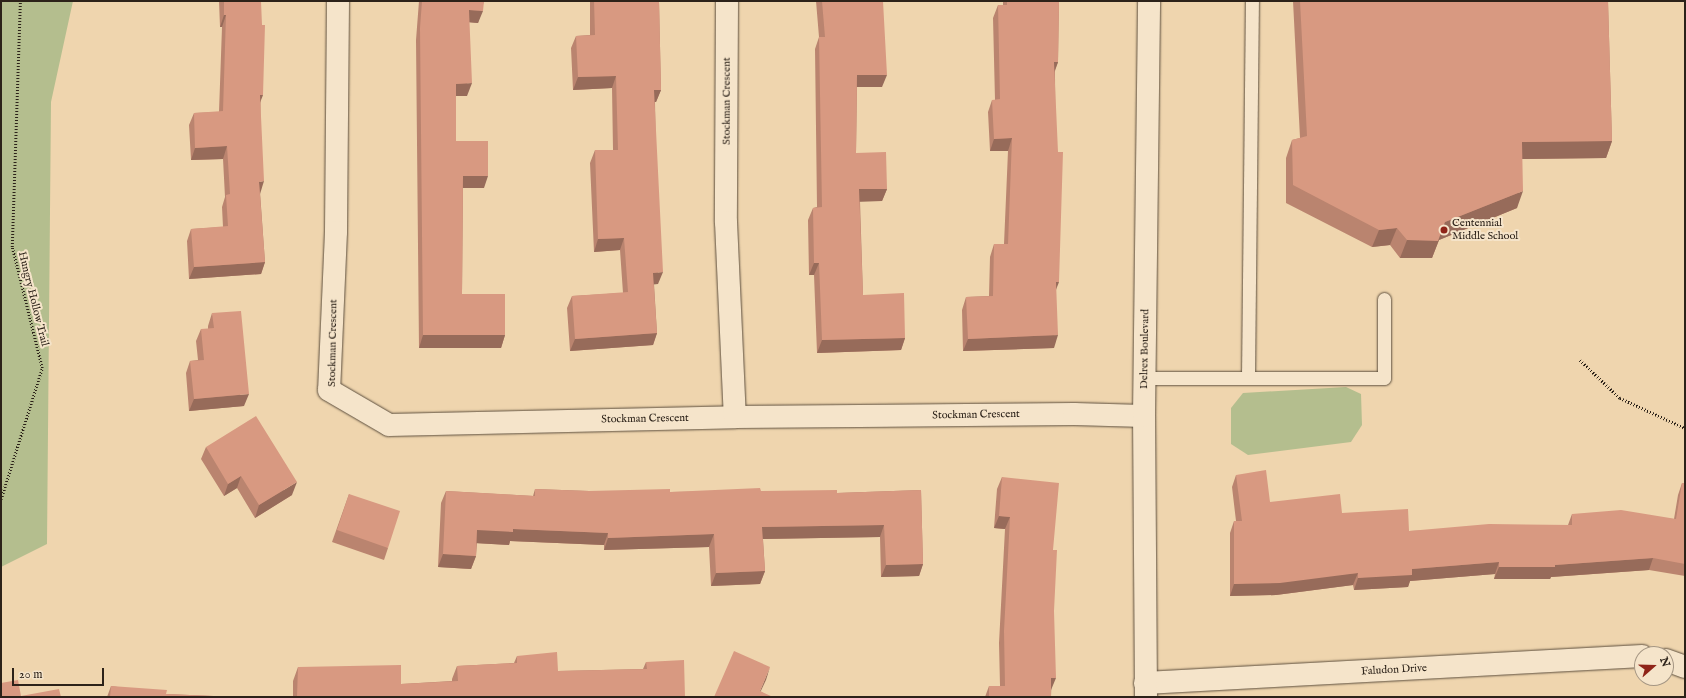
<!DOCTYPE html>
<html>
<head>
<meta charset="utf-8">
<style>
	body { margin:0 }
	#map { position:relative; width:1686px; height:698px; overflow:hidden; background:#efd5ae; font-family:"IM FELL English",serif }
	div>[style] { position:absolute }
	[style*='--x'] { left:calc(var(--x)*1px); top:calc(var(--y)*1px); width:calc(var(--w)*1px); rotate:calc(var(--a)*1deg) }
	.green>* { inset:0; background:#b4be8e }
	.path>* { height:2.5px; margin-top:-1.25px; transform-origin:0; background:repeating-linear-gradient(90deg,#2c2219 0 1px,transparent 0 3px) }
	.roads { filter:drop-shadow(0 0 1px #5d4f3e) drop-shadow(0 0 1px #5d4f3e) }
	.lane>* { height:13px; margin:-6.5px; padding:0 6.5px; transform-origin:6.5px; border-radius:6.5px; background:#f5e4ca }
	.street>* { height:22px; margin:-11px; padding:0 11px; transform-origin:11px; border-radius:11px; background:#f5e4ca }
	.secondary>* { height:22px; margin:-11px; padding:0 11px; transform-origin:11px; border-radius:11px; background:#f5e4ca }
	.wall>* { inset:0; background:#ba846f }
	.shaded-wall>* { inset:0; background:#976b5a }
	.building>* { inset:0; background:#d89981 }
	.dots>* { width:11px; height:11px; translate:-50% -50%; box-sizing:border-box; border:2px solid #f5e4ca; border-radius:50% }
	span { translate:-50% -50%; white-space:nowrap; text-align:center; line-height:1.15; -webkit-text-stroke:4px #f5e4ca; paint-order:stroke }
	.street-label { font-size:11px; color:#2c2219 }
	.poi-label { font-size:11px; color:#2c2219 }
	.left { translate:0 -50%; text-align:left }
	.frame { position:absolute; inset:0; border:2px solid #2c2219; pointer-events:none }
	.north { position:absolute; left:1634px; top:646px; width:40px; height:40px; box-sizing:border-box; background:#f5e4ca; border:1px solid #a59683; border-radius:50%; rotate:70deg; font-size:11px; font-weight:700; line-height:16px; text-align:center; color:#2c2219 }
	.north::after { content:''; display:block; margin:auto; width:14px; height:18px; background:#8f2418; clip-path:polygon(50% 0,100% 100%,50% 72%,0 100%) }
	.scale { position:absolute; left:12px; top:668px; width:92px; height:18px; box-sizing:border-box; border:2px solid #2c2219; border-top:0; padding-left:5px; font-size:12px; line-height:14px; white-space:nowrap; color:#2c2219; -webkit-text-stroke:3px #f5e4ca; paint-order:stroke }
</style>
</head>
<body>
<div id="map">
	<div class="green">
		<i style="clip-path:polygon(1px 1px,73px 1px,51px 102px,47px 544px,1px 567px)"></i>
		<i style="clip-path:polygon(1346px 387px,1361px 394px,1362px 425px,1351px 442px,1248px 455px,1231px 444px,1231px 408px,1243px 393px)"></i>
	</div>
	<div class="path">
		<i style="--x:1580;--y:360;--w:55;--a:43.5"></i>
		<i style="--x:1620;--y:398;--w:72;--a:24.8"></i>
		<i style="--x:1;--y:499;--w:137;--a:-72.6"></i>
		<i style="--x:42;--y:368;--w:125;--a:-103.9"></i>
		<i style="--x:12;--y:247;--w:246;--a:-88.1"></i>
	</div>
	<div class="roads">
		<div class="lane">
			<i style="--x:1248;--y:377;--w:376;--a:-89.4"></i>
			<i style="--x:1144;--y:378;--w:240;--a:0"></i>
			<i style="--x:1384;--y:378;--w:79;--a:-90"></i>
		</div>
		<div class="street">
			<i style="--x:338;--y:1;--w:231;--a:90.5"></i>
			<i style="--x:336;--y:232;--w:158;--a:92.5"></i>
			<i style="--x:329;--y:390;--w:69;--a:30.3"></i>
			<i style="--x:389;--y:425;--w:346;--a:-1.3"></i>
			<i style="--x:735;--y:417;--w:339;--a:-0.5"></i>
			<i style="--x:1074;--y:414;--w:70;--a:1.6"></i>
			<i style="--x:727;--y:1;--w:221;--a:90.3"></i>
			<i style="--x:726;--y:222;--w:195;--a:87.4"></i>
			<i style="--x:1666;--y:660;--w:20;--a:20"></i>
			<i style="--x:1145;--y:683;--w:498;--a:-3.1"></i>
		</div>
		<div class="secondary">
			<i style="--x:1146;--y:697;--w:281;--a:-90.4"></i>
			<i style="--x:1144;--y:416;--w:415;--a:-89.3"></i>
		</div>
	</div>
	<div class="wall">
		<i style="clip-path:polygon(219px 1px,261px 1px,260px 192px,265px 262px,261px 274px,189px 279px,187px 241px,191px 229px,223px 227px,222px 207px,225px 197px,223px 159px,191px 160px,189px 125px,194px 113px,219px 112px,222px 27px,220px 27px)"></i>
		<i style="clip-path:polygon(419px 1px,484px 1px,478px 23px,469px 22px,467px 96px,456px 96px,456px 141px,484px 188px,463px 188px,462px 294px,505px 335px,501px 348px,419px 348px,416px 40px)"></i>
		<i style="clip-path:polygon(590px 1px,659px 1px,661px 90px,656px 102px,655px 102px,658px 284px,654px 284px,657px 333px,653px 345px,570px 351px,567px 308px,572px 296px,623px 293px,620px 250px,594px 252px,590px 163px,595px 150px,613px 150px,612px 88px,573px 90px,571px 48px,576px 36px,590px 35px)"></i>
		<i style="clip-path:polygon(816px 1px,883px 1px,882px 87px,857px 87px,856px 153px,887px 189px,882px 201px,860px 201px,863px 295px,905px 338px,901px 350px,817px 353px,814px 275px,809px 275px,808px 220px,813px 208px,817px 207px,815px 49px,819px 37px)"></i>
		<i style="clip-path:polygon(1003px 1px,1059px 1px,1058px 62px,1055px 71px,1056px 289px,1054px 348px,963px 351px,962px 310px,966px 297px,989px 296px,990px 257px,994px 244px,1004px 244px,1008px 151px,990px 151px,988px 112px,992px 100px,995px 100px,993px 18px,998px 5px,1003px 5px)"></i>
		<i style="clip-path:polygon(1293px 1px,1608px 1px,1612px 141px,1606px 158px,1522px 159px,1517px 208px,1439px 240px,1432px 258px,1400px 258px,1390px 245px,1372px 247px,1286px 203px,1286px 158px,1292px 140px,1300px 138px)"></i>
		<i style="clip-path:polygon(212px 313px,244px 406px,189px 411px,186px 373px,190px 361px,198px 360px,196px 341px,201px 329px,208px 329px,208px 326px)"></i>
		<i style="clip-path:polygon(206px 447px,292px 495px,255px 518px,237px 488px,224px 496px,201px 459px)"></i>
		<i style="clip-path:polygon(1236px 475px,1270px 502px,1342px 513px,1409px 531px,1568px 525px,1572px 514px,1674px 519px,1678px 495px,1682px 483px,1685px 483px,1685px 576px,1649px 570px,1551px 577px,1550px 579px,1494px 579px,1495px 574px,1410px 581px,1408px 587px,1354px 590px,1353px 585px,1276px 595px,1230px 596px,1230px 533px,1234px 521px,1236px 521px,1232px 487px)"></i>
		<i style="clip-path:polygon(1002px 477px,1053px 550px,1054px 611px,1051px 697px,985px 697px,989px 686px,1000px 686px,999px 643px,1005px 529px,994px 528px,997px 489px)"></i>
		<i style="clip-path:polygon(535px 489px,589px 491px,670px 492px,761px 491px,837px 493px,921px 490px,923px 564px,919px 576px,881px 577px,880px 537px,763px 539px,765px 571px,760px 584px,711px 586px,709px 547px,604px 550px,604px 545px,510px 541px,509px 545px,477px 543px,476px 556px,471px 569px,438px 567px,441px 503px,446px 491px,533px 496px)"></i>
		<i style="clip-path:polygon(349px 494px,388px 548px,384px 560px,332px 542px)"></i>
		<i style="clip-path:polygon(517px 656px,558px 671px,643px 669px,646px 662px,685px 697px,293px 697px,293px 681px,298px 667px,401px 684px,452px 681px,452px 679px,457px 666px,514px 663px)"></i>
		<i style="clip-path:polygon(111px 686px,166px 694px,237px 697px,107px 697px)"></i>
	</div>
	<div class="shaded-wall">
		<i style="clip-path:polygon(469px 10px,483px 11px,478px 23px,465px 22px)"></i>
		<i style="clip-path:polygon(224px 15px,226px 15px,222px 27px,220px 27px)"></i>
		<i style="clip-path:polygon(1054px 62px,1058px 62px,1053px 75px)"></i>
		<i style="clip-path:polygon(857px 75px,887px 75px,882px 87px,853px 87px)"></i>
		<i style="clip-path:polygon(616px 76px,612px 88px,573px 90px,578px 77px)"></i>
		<i style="clip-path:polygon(472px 83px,467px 96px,451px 96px,456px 84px)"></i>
		<i style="clip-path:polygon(654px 90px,661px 90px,656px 102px,650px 102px)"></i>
		<i style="clip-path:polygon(260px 95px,263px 95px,258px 108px)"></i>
		<i style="clip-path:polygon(1012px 138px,1008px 151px,990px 151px,994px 139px)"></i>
		<i style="clip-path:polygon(1612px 141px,1606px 158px,1516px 159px,1522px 142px)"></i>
		<i style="clip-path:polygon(227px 146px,223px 159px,191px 160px,195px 148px)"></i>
		<i style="clip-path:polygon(463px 176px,488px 176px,484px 188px,458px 188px)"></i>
		<i style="clip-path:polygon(264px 181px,260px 194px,259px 182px)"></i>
		<i style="clip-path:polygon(859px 189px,887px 189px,882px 201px,855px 202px)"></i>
		<i style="clip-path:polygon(1523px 191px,1517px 208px,1439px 240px,1432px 258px,1400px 258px,1407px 240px,1445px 222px)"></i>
		<i style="clip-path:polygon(1397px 228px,1390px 245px,1372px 247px,1379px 230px)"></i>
		<i style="clip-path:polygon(624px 238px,620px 250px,594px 252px,598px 239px)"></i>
		<i style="clip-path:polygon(265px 262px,261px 274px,189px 279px,194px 267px)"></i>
		<i style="clip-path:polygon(814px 263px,819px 263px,814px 275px,809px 275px)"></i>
		<i style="clip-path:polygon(663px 272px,658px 284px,649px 285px,653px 273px)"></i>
		<i style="clip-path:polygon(1056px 282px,1059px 282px,1054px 295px)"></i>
		<i style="clip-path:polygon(657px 333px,653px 345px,570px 351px,575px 339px)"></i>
		<i style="clip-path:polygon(423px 335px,505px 335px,501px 348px,419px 348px)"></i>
		<i style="clip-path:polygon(1058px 335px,1054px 348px,963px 351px,968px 339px)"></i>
		<i style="clip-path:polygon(905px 338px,901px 350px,817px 353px,822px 340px)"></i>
		<i style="clip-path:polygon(249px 394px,244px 406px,189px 411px,194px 399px)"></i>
		<i style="clip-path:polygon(241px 476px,237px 488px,224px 496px,228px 484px)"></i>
		<i style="clip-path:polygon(297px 482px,292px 495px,255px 518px,259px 505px)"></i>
		<i style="clip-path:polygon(999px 516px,1010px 517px,1005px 529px,994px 528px)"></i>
		<i style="clip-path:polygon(884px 525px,880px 537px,758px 539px,762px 527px)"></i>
		<i style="clip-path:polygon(513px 529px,608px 533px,604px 545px,510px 541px,509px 545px,473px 543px,477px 530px)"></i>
		<i style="clip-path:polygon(714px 534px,709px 547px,604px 550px,608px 538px)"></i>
		<i style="clip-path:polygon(443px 554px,476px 556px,471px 569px,438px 567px)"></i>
		<i style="clip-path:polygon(1653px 558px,1649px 570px,1551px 577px,1550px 579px,1494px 579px,1499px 567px,1555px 565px)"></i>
		<i style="clip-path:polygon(1499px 562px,1495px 574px,1410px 581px,1408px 587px,1354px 590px,1358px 578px,1412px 569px)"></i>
		<i style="clip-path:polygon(923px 564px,919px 576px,881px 577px,886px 565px)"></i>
		<i style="clip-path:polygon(765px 571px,760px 584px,711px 586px,716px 573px)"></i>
		<i style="clip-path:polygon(1358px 573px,1353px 585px,1276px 595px,1230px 596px,1234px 584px)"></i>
		<i style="clip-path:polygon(770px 667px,766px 680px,758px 697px,760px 691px)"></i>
		<i style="clip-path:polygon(1051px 678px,1056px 678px,1051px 690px)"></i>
	</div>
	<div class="building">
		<i style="clip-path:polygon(224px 1px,261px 1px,262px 25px,265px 25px,263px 95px,260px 95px,264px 181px,259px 182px,265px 262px,194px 267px,191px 229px,228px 226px,226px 195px,230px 194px,227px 146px,195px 148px,194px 113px,223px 111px,226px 15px,224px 15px)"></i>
		<i style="clip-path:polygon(422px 1px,484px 1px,483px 11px,469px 10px,472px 83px,456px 84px,456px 141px,488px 141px,488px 176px,463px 176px,462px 294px,505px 294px,505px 335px,423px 335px,420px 28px)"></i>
		<i style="clip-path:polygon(594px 1px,659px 1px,661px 90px,654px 90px,663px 272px,653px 273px,657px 333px,575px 339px,572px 296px,628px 292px,624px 238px,598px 239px,595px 150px,618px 150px,616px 76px,578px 77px,576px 36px,595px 35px)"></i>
		<i style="clip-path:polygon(822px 1px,883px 1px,887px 75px,857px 75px,856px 153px,886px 152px,887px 189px,859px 189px,863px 295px,904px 293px,905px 338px,822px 340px,819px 263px,814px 263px,813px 208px,822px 207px,819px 37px,825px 37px)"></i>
		<i style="clip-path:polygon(1007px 1px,1059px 1px,1058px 62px,1054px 62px,1058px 152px,1063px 152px,1059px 282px,1056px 282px,1058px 335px,968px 339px,966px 297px,993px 296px,994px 244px,1008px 244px,1012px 138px,994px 139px,992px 100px,1000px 99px,998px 5px,1007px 5px)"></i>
		<i style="clip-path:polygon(1300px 1px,1608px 1px,1612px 141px,1522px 142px,1523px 191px,1445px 222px,1438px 241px,1407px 240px,1397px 228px,1379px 230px,1293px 185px,1292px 140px,1307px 136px)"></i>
		<i style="clip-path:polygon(241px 311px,249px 394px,194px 399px,190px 361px,204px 360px,201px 329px,214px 328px,212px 313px)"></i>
		<i style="clip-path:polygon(256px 416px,297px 482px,259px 505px,241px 476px,228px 484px,206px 447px)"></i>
		<i style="clip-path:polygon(1266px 470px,1270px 502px,1340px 494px,1342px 513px,1408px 509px,1409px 531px,1489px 524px,1572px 525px,1572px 514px,1621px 510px,1676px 519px,1682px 483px,1685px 483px,1685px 564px,1653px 558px,1555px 565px,1555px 567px,1499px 567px,1499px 562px,1412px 569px,1412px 575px,1358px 578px,1358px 573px,1280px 583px,1234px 584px,1234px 521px,1242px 521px,1236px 475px)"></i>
		<i style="clip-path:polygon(1002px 477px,1059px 483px,1053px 550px,1057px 550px,1054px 611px,1056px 678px,1051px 678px,1051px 697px,989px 697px,989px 686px,1005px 686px,1004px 631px,1010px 517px,999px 516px)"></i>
		<i style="clip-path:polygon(760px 488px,761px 491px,837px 490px,837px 493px,921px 490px,923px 564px,886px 565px,884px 525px,762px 527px,765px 571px,716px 573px,714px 534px,608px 538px,608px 533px,513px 529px,513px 532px,477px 530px,476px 556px,443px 554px,446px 491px,535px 496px,535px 489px,589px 491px,670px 489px,670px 492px)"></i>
		<i style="clip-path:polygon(349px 494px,400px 511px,388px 548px,337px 530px)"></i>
		<i style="clip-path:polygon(734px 651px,770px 667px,760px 691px,773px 697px,714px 697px)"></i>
		<i style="clip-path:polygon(557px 652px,558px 671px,647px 669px,646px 662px,684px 660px,685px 697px,297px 697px,298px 667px,401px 665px,401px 684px,458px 681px,457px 666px,517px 663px,517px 656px)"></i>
		<i style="clip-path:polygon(18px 680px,21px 696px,59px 689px,61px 697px,1px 697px,1px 683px)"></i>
		<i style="clip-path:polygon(111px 686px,167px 690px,166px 694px,237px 697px,110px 697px)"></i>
	</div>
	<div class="dots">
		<i style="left:1444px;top:230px;background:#8f2418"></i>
	</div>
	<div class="street-label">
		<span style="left:727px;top:101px;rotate:-90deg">Stockman Crescent</span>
		<span style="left:33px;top:299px;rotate:76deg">Hungry Hollow Trail</span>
		<span style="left:333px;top:343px;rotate:-89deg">Stockman Crescent</span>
		<span style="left:1145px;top:349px;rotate:-89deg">Delrex Boulevard</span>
		<span style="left:976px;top:415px;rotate:-1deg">Stockman Crescent</span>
		<span style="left:645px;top:419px;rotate:-1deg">Stockman Crescent</span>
		<span style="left:1394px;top:670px;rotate:-3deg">Faludon Drive</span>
	</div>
	<div class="poi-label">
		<span class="left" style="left:1452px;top:230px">Centennial<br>Middle School</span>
	</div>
	<div class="frame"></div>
	<div class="north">N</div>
	<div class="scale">20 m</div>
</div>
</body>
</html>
